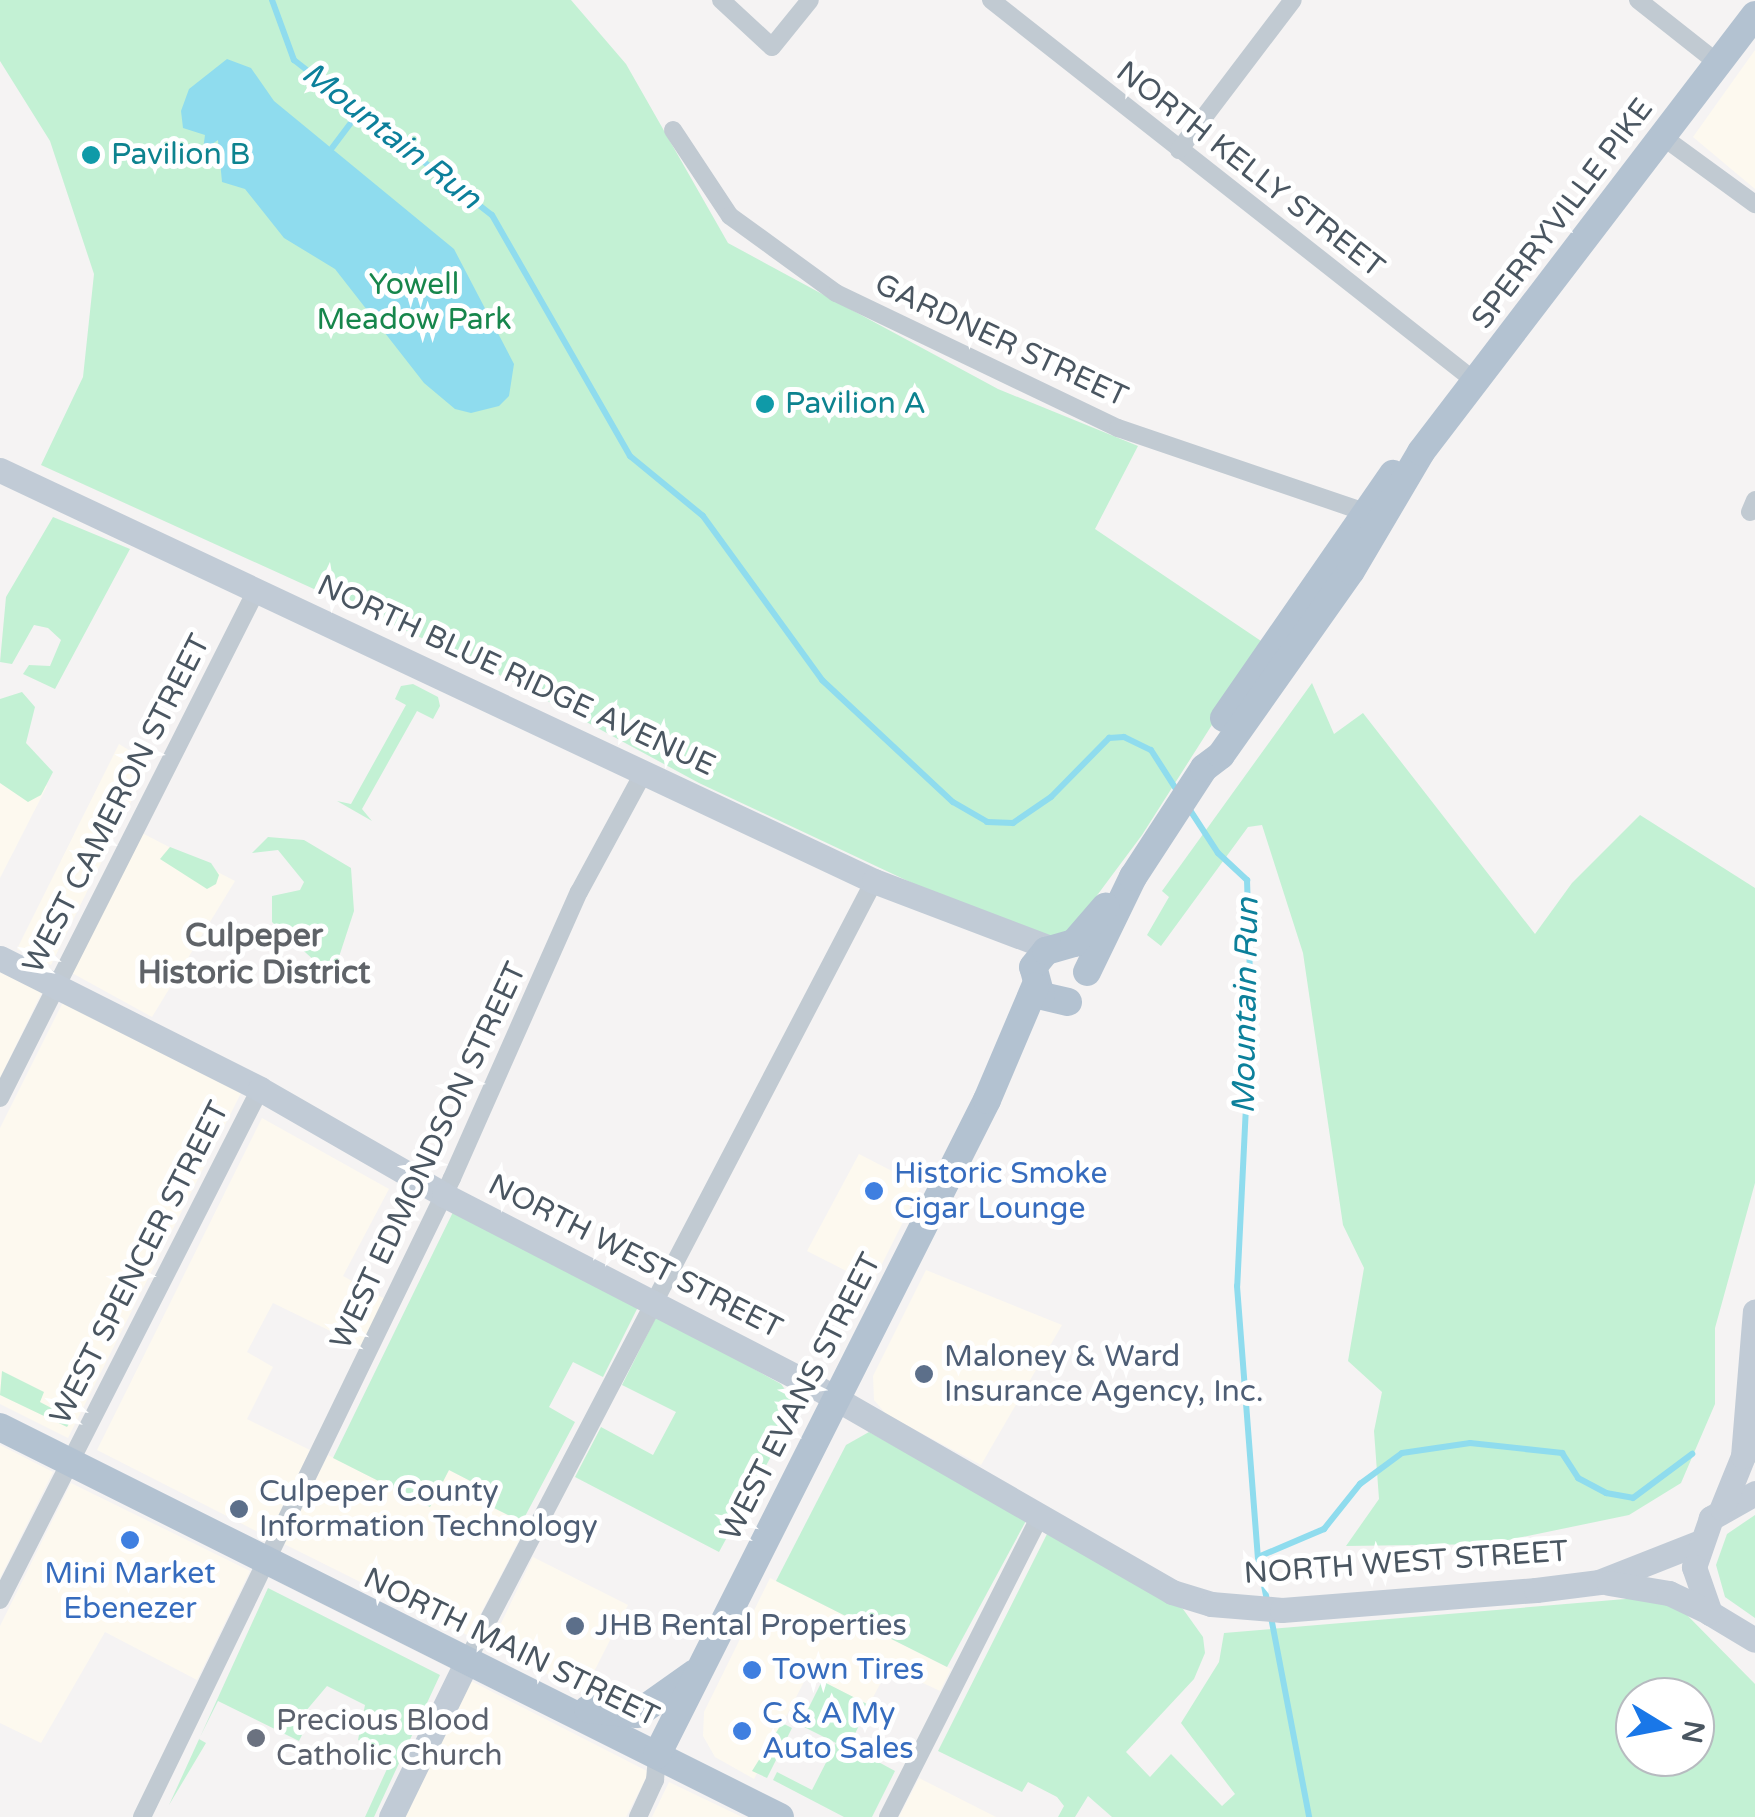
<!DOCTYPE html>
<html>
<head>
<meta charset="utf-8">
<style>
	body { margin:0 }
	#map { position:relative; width:1755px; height:1817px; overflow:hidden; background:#f5f3f3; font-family:"Varela Round",sans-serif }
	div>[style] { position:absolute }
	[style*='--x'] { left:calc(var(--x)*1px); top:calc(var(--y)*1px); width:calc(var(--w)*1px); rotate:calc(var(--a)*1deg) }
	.commercial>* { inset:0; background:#fdf9ef }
	.green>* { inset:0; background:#c3f1d4 }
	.water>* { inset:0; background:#8fdcee }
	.stream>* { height:6px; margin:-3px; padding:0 3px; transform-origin:3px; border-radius:3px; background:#8fdcee }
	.street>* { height:18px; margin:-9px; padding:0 9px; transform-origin:9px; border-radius:9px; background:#c1cad2 }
	.secondary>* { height:25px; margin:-12.5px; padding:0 12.5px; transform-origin:12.5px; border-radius:12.5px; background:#c1cbd6 }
	.primary>* { height:28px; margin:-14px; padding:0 14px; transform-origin:14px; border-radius:14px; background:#b3c2d1 }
	.dots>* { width:28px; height:28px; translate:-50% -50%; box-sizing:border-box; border:5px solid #fff; border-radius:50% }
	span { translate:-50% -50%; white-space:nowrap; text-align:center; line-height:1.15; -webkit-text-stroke:10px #fff; paint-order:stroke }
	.culture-label { font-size:30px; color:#0d838f }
	.left { translate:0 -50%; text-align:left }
	.street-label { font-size:30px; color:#4a5661 }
	.park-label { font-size:30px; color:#17864c }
	.shop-label { font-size:30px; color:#366cbe }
	.service-label { font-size:30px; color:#4e5e75 }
	.worship-label { font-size:30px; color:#5b616d }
	.water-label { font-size:32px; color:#0c809b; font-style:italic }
	.neighbourhood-label { font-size:32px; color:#5f6368; font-weight:700 }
	.north { position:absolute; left:1615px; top:1677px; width:100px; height:100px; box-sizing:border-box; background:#fff; border:2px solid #b7bbc0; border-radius:50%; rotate:100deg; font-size:28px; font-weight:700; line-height:40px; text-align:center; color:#4a5661 }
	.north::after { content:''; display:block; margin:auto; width:35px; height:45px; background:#1977e8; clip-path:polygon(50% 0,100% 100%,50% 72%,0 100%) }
</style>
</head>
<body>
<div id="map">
	<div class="commercial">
		<i style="clip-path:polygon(1755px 50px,1755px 189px,1693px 137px)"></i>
		<i style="clip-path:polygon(119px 744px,150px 763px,51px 965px,17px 949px)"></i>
		<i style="clip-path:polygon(0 762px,47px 786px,0 878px)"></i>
		<i style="clip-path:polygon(142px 833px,235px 881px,152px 1017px,72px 973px)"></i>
		<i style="clip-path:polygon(0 969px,43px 990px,0 1078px)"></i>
		<i style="clip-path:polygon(64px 1000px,241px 1093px,68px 1438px,0 1404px,0 1128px)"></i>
		<i style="clip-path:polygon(262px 1118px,389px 1189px,343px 1276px,385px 1299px,361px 1346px,273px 1303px,247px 1352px,273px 1367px,247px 1419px,310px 1450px,268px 1537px,97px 1450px)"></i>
		<i style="clip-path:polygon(859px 1154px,921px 1186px,872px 1284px,807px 1251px)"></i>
		<i style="clip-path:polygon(926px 1270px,1062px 1325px,981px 1465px,886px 1414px,874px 1400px,873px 1376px)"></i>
		<i style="clip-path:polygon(0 1445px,53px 1472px,0 1578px)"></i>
		<i style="clip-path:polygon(328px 1455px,429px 1507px,449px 1470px,480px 1486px,475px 1498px,527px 1525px,469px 1636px,284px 1544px)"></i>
		<i style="clip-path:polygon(71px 1483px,250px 1571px,197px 1680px,105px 1632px,41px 1743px,0 1723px,0 1626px)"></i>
		<i style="clip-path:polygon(533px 1557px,628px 1605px,583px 1693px,491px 1644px)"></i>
		<i style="clip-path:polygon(770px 1578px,951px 1669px,940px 1691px,889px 1667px,869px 1705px,808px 1674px,754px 1779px,715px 1757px,703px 1736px,704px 1712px)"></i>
		<i style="clip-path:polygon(469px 1680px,649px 1772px,626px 1817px,402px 1817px)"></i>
		<i style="clip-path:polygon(919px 1778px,996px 1817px,899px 1817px)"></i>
		<i style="clip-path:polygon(669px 1782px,742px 1817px,652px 1817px)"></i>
	</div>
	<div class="green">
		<i style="clip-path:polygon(0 0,571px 0,626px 64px,728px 243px,998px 389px,1138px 446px,1095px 529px,1264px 643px,1142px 835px,1072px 929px,1040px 943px,699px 783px,481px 665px,41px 465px,83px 377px,94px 274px,50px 141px,0 61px)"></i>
		<i style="clip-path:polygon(53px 517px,130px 549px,55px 689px,23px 674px,29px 665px,50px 666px,61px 640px,48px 628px,34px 625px,12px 664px,0 662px,6px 597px)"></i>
		<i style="clip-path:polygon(1312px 683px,1334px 734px,1363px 713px,1535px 934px,1572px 883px,1640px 815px,1755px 888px,1755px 1183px,1715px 1328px,1715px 1404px,1681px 1483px,1629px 1515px,1489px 1544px,1346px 1546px,1379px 1499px,1374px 1431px,1382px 1392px,1348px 1361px,1364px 1268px,1343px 1225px,1303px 953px,1262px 825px,1248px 827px,1161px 946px,1147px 935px,1169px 897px,1162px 891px)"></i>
		<i style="clip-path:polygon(413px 684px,438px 697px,440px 706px,433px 719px,417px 711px,362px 809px,372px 821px,337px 801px,351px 804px,406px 705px,395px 699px,401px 686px)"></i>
		<i style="clip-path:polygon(22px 692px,35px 707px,26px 743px,53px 772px,41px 795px,28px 802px,0 783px,0 699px)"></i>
		<i style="clip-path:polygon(268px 837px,304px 840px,351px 868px,354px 911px,337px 963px,317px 963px,272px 922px,272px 896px,300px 890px,304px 882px,278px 850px,252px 853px)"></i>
		<i style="clip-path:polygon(170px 847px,211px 863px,219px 875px,216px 884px,207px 889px,160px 859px)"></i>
		<i style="clip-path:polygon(454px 1210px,639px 1305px,603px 1377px,573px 1362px,549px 1407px,575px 1422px,522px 1522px,474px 1498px,480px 1486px,449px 1470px,430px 1507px,333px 1458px)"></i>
		<i style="clip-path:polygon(657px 1315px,781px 1384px,798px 1407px,719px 1552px,575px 1477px,601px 1427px,653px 1455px,676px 1412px,622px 1385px)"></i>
		<i style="clip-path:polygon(2px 1371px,44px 1392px,40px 1402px,72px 1419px,67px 1427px,0 1395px)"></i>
		<i style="clip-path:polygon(869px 1432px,1027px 1519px,947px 1667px,776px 1581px,846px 1445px)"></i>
		<i style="clip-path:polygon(1755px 1515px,1755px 1618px,1725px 1597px,1716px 1565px,1727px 1534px)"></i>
		<i style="clip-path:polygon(evenodd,1048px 1532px,1183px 1609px,1203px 1637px,1205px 1653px,1194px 1679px,1126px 1752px,1150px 1777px,1171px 1754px,1222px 1806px,1235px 1794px,1181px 1723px,1219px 1662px,1224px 1633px,1649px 1597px,1684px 1612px,1755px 1684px,1755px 1817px,1112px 1817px,1088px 1796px,1075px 1817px,1058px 1817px,1064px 1806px,1057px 1797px,1028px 1782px,1022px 1792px,938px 1751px,1048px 1532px,1635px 1697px,1695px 1697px,1695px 1757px,1635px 1757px,1635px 1697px)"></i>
		<i style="clip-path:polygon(268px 1588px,440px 1675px,374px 1817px,365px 1817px,392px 1758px,358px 1740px,365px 1705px,327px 1686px,305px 1712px,311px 1717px,299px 1741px,218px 1701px,199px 1739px,206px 1743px,169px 1805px)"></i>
		<i style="clip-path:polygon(822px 1681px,869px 1705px,849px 1746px,895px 1771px,872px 1817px,844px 1817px,773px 1780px,777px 1772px,812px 1790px,836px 1743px,800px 1725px)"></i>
		<i style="clip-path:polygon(782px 1723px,792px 1728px,767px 1778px,752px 1771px)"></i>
	</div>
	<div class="water">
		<i style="clip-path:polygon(227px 59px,251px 68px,274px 101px,454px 249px,514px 364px,509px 396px,499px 406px,471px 413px,455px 409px,424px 383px,335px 269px,284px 238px,245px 189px,222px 182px,218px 140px,203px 150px,205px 135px,183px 128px,181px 111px,189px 89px)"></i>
	</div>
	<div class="stream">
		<i style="--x:272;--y:0;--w:64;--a:69.9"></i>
		<i style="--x:294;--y:60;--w:251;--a:38.1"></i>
		<i style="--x:492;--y:215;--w:278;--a:60.2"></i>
		<i style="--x:630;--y:456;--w:94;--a:39.4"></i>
		<i style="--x:703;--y:516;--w:203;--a:54"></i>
		<i style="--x:822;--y:680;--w:179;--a:43"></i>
		<i style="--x:953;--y:802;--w:39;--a:30"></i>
		<i style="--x:987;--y:822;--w:26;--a:2"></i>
		<i style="--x:1013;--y:823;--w:46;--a:-34.4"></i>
		<i style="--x:1051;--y:797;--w:83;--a:-45.5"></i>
		<i style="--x:1109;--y:738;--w:15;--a:-4"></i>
		<i style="--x:1124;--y:737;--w:30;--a:26"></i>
		<i style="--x:1151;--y:750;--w:50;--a:57.3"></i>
		<i style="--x:332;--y:148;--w:45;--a:-53.1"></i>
		<i style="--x:1188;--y:807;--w:55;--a:56.9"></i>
		<i style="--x:1218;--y:853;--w:40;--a:43"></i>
		<i style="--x:1247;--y:880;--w:124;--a:88.2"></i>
		<i style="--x:1251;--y:1004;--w:282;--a:92.8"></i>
		<i style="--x:1237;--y:1286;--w:272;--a:85.6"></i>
		<i style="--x:1258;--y:1557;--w:44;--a:78.2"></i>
		<i style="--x:1258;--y:1557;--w:72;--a:-23"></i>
		<i style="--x:1324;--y:1529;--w:58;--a:-51.3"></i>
		<i style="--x:1360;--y:1484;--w:52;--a:-36.4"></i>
		<i style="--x:1402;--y:1453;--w:69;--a:-8.4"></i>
		<i style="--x:1470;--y:1443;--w:93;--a:6.2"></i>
		<i style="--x:1562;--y:1453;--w:30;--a:57"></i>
		<i style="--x:1578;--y:1478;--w:32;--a:28"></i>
		<i style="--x:1606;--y:1493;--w:27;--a:10"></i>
		<i style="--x:1633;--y:1498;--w:74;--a:-36.7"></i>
		<i style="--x:1271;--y:1617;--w:204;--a:79.2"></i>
	</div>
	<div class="street">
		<i style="--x:721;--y:0;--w:69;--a:42.7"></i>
		<i style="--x:772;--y:47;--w:60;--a:-51"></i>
		<i style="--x:991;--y:0;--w:617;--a:38.22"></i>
		<i style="--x:1638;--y:0;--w:103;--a:38.3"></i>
		<i style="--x:673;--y:130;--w:103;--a:56.5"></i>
		<i style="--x:730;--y:216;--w:131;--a:36"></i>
		<i style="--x:836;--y:293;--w:313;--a:25.6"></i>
		<i style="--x:1118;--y:428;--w:261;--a:18.8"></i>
		<i style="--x:1663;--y:137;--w:114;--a:36.1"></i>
		<i style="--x:1179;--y:150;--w:188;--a:-52.8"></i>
		<i style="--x:1750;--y:512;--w:13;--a:-67"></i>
		<i style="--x:0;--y:1098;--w:570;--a:-63.21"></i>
		<i style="--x:0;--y:1600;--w:573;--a:-63.03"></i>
		<i style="--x:467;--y:1661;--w:880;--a:-62.44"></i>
		<i style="--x:142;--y:1817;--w:710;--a:-64.12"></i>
		<i style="--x:452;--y:1178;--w:313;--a:-66.1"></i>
		<i style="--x:579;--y:892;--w:136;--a:-61.6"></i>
		<i style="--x:638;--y:1817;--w:41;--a:-65.3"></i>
		<i style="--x:655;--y:1780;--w:25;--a:-85"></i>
		<i style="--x:888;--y:1817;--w:335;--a:-63.2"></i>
	</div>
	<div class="secondary">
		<i style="--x:0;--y:470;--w:966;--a:25.19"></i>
		<i style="--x:874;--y:881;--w:191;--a:20.8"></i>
		<i style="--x:0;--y:958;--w:291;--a:26.7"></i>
		<i style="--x:260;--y:1089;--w:212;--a:29.9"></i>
		<i style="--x:444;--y:1195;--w:416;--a:27.3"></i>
		<i style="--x:814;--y:1386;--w:413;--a:29.9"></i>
		<i style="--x:1172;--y:1592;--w:41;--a:17.1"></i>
		<i style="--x:1211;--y:1604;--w:71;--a:4.8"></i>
		<i style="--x:1282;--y:1610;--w:255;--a:-4.5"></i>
		<i style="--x:1536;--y:1590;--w:64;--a:-7.2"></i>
		<i style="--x:1599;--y:1582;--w:106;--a:-21.5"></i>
		<i style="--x:1755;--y:1493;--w:51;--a:150.4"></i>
		<i style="--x:1711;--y:1518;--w:52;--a:109.1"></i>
		<i style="--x:1694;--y:1567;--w:49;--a:70.8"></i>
		<i style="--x:1710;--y:1613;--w:52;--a:31"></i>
		<i style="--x:1722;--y:1508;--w:56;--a:-68"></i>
		<i style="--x:1743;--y:1456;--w:145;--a:-85.3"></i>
		<i style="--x:1609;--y:1583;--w:61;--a:9.5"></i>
		<i style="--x:1669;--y:1593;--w:44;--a:25.4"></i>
		<i style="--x:391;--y:1817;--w:174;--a:-64"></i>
	</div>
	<div class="primary">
		<i style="--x:1224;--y:718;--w:297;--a:-55.3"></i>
		<i style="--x:1087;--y:972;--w:106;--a:-64.2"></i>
		<i style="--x:1133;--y:877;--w:130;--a:-56.9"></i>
		<i style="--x:1204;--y:768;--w:21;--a:-37"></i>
		<i style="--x:1221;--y:755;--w:225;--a:-54.8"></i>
		<i style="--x:1351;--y:571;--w:138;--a:-59.5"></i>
		<i style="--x:1421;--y:452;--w:550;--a:-52.61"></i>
		<i style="--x:1068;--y:1002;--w:28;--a:-167"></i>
		<i style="--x:1041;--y:996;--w:30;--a:-105"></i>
		<i style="--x:1033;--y:967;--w:21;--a:-51"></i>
		<i style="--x:1046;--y:951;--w:29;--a:-16"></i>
		<i style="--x:1074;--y:943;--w:48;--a:-49.3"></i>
		<i style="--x:0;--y:1427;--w:872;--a:26.57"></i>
		<i style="--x:588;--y:1709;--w:49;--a:5.8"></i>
		<i style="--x:637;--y:1714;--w:71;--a:-35.3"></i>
		<i style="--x:657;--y:1755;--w:733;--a:-63.26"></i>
		<i style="--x:987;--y:1100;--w:123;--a:-67"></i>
	</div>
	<div class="dots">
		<i style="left:91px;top:155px;background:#0f9aa8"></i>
		<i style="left:765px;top:404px;background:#0f9aa8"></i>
		<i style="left:874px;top:1191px;background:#3f7fe0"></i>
		<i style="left:924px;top:1374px;background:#5c6f8a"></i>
		<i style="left:239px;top:1509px;background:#5c6f8a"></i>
		<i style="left:130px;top:1540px;background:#3f7fe0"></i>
		<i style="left:575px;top:1626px;background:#5c6f8a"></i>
		<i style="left:752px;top:1670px;background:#3f7fe0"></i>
		<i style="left:742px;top:1731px;background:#3f7fe0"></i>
		<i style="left:256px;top:1738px;background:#6b7280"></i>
	</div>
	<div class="culture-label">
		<span class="left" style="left:111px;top:155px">Pavilion B</span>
		<span class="left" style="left:785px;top:404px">Pavilion A</span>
	</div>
	<div class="street-label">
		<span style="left:1250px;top:170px;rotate:38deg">NORTH KELLY STREET</span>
		<span style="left:1563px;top:214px;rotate:-53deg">SPERRYVILLE PIKE</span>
		<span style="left:1001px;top:341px;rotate:25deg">GARDNER STREET</span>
		<span style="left:516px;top:676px;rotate:25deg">NORTH BLUE RIDGE AVENUE</span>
		<span style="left:117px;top:804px;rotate:-63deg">WEST CAMERON STREET</span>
		<span style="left:429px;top:1156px;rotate:-65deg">WEST EDMONDSON STREET</span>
		<span style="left:635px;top:1257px;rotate:27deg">NORTH WEST STREET</span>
		<span style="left:140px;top:1263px;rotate:-63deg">WEST SPENCER STREET</span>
		<span style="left:801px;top:1397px;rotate:-63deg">WEST EVANS STREET</span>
		<span style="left:1406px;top:1563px;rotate:-4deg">NORTH WEST STREET</span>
		<span style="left:511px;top:1648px;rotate:26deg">NORTH MAIN STREET</span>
	</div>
	<div class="park-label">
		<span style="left:414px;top:302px">Yowell<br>Meadow Park</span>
	</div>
	<div class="shop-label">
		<span class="left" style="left:894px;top:1191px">Historic Smoke<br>Cigar Lounge</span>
		<span style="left:130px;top:1591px">Mini Market<br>Ebenezer</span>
		<span class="left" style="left:772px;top:1670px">Town Tires</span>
		<span class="left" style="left:762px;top:1731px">C &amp; A My<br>Auto Sales</span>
	</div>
	<div class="service-label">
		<span class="left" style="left:944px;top:1374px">Maloney &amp; Ward<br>Insurance Agency, Inc.</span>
		<span class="left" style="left:259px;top:1509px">Culpeper County<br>Information Technology</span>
		<span class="left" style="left:595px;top:1626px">JHB Rental Properties</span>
	</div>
	<div class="worship-label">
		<span class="left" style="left:276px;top:1738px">Precious Blood<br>Catholic Church</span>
	</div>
	<div class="water-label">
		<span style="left:391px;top:136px;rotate:38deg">Mountain Run</span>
		<span style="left:1246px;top:1006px;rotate:-89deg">Mountain Run</span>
	</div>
	<div class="neighbourhood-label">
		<span style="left:254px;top:955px">Culpeper<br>Historic District</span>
	</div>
	<div class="north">N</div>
</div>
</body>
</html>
